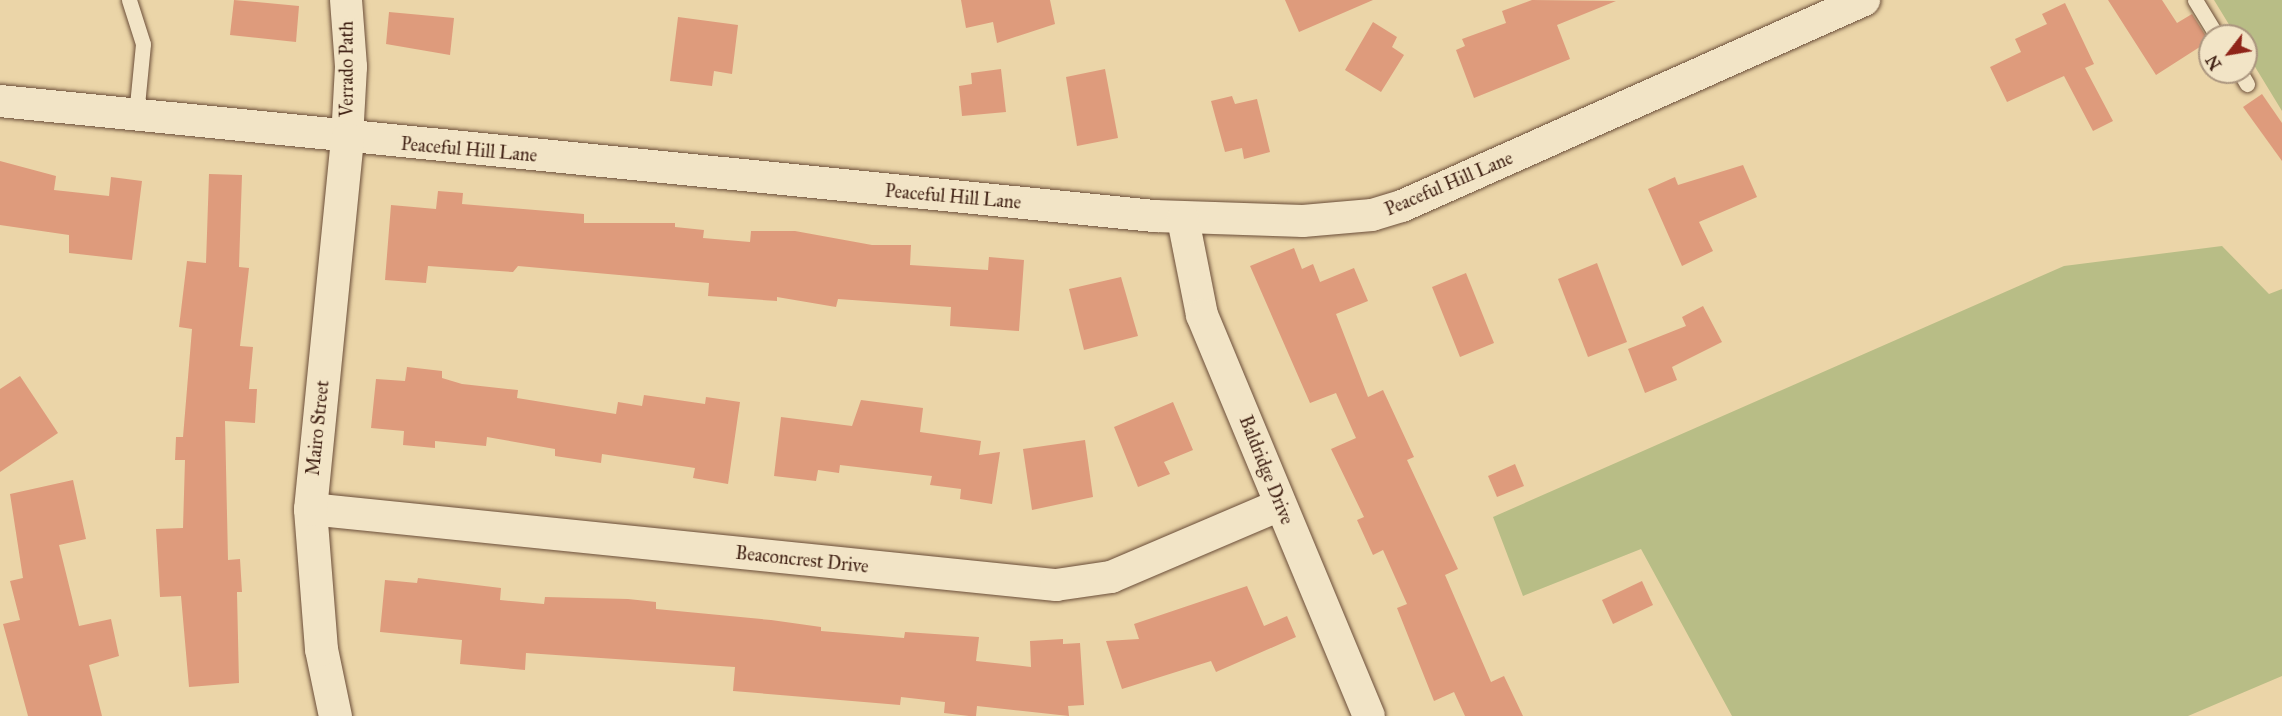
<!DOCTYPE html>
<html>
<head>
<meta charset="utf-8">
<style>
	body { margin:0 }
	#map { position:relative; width:2282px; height:716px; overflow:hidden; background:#ebd5a8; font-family:"IM FELL Great Primer",serif }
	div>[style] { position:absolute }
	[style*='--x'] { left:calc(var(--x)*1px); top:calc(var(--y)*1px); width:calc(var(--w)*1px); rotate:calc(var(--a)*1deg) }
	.green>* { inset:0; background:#b8bd86 }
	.building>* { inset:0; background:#de9b7c }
	.roads { filter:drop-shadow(0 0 2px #6b4e39) drop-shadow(0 0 2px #6b4e39) }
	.lane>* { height:15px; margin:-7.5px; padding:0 7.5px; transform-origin:7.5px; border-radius:7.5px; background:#f2e4c6 }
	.street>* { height:32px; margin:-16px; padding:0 16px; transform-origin:16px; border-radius:16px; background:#f2e4c6 }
	.secondary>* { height:33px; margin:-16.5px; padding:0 16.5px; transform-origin:16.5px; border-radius:16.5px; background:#f2e4c6 }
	span { translate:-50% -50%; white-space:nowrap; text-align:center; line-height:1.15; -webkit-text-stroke:5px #f2e4c6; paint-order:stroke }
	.street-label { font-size:18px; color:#402114 }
	.north { position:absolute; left:2198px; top:24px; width:60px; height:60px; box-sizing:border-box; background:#f2e4c6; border:2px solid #ab967f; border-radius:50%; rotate:239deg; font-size:16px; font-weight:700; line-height:24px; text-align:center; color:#402114 }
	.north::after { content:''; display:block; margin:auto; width:21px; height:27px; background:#8f2418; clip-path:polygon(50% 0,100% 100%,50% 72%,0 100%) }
</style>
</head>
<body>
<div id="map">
	<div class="green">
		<i style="clip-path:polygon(2214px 0,2282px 0,2282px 111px,2246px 52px,2246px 36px,2236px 36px)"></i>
		<i style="clip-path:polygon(2222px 246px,2269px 294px,2282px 289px,2282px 676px,2188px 716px,1732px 716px,1641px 549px,1523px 596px,1493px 517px,2064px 266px)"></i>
	</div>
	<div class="building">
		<i style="clip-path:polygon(234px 0,299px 6px,296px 42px,230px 35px)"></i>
		<i style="clip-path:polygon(961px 0,1050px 0,1055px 24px,997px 43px,993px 22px,966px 28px)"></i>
		<i style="clip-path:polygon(1285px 0,1373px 0,1299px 32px)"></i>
		<i style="clip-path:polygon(1532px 0,1616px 1px,1557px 25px,1570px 59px,1474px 98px,1456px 50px,1465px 46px,1462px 39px,1506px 23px,1502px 11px)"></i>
		<i style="clip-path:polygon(2108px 0,2162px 0,2177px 23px,2192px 14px,2209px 41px,2156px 75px)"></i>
		<i style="clip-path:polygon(2065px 3px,2094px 64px,2085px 68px,2113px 121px,2093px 131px,2064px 76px,2007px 102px,1990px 67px,2021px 52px,2015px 39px,2047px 24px,2042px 14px)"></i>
		<i style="clip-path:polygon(389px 12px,454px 18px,450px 55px,386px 44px)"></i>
		<i style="clip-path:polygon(678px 17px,738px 25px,732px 74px,714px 71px,712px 86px,670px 81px)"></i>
		<i style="clip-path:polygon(1373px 22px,1397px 37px,1392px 47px,1404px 55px,1381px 92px,1345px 70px)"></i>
		<i style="clip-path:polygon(1001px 69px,1006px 112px,962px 116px,959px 86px,972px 84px,971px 73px)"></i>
		<i style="clip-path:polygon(1105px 69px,1118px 138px,1077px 146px,1066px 77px)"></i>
		<i style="clip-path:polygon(2262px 94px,2282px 123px,2282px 161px,2243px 107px)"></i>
		<i style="clip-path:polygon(1232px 96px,1235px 104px,1257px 99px,1270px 152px,1244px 159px,1242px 148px,1225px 152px,1211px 101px)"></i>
		<i style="clip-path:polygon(0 161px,56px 176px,54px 190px,109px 196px,111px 177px,142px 181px,132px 260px,69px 253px,69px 235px,0 225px)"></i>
		<i style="clip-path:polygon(1743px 165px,1757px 197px,1699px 222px,1713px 251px,1682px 266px,1648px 189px,1675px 177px,1678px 185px)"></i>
		<i style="clip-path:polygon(209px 174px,242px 175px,239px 267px,249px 268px,240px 346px,253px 347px,249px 389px,257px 389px,255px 423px,225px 421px,228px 560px,240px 559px,242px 592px,237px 592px,239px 683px,189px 687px,181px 596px,160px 597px,156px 529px,183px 528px,185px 460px,175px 460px,176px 437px,183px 437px,192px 329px,179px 327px,187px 261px,206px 263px)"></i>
		<i style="clip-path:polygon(438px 191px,463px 193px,462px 204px,584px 214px,584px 223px,675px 223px,675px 227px,704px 230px,703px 238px,750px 242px,751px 231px,795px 231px,872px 245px,911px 245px,910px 265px,988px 270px,989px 257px,1024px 260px,1019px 331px,950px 326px,951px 307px,838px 299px,836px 307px,777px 297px,777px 301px,708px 296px,709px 283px,518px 266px,513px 272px,428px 266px,426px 283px,385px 280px,391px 205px,436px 209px)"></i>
		<i style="clip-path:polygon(1294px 248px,1302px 269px,1313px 264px,1320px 282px,1354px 268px,1368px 301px,1336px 314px,1368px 397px,1383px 390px,1414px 457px,1407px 460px,1458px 569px,1445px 575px,1491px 682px,1504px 676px,1523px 716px,1465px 716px,1454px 692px,1434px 701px,1397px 608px,1407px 604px,1383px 550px,1373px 555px,1357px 520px,1364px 517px,1331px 449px,1356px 438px,1336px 393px,1310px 403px,1250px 266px)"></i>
		<i style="clip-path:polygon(1597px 263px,1627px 342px,1588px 357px,1558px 279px)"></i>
		<i style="clip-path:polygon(1466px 273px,1494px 343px,1460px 357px,1432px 287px)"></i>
		<i style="clip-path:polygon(1121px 277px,1138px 336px,1084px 350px,1069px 289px)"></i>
		<i style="clip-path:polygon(1703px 306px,1722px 342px,1672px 367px,1677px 380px,1645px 393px,1628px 349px,1686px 326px,1682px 317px)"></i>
		<i style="clip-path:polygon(407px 367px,442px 371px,442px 378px,462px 384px,518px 390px,517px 398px,616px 414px,618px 402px,642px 406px,644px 395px,705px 404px,706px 397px,740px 402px,728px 484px,693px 478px,695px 468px,602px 454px,601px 463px,555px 456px,555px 449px,487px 437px,486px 446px,435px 441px,435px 448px,403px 445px,404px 431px,371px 428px,376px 379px,405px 381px)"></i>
		<i style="clip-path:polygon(20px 376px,58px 433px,0 472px,0 389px)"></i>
		<i style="clip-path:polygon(861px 400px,923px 408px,920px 432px,981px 441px,979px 455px,1000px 452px,992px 504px,960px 499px,961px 489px,930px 485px,932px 476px,840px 465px,839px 473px,818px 470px,816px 481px,774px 476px,781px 417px,852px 426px)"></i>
		<i style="clip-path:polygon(1173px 402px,1193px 450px,1164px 462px,1170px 474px,1138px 487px,1114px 427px)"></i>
		<i style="clip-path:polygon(1085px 440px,1093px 497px,1032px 510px,1023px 449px)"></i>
		<i style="clip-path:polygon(1515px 464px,1524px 486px,1497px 497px,1488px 476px)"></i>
		<i style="clip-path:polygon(73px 480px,86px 539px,59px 545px,79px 626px,111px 619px,119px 656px,89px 665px,102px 716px,28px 716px,3px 624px,20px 620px,10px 581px,23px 578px,10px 494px)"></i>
		<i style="clip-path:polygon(418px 578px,501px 588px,500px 600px,544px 604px,545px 597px,628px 599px,656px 602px,656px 609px,771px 620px,821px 627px,821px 631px,904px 638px,905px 632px,979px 637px,976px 661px,1031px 667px,1030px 641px,1063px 639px,1063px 644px,1080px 643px,1084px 705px,1068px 706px,1069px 716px,977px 706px,976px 716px,969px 716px,944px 713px,945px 702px,901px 697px,900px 705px,733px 691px,735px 667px,526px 653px,525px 670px,460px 664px,462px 640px,380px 632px,385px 580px,417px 583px)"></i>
		<i style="clip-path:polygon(1642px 581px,1653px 605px,1613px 624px,1602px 600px)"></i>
		<i style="clip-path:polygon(1247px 586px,1264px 626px,1287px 616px,1296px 637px,1216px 672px,1211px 661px,1122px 689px,1106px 641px,1139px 639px,1134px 624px)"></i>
	</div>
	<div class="roads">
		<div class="lane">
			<i style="--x:129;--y:0;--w:46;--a:72.3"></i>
			<i style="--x:143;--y:44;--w:72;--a:95.6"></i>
			<i style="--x:2195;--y:0;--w:42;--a:58.6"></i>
			<i style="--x:2240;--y:72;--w:14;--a:60"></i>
		</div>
		<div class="street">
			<i style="--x:346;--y:0;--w:67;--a:85.7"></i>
			<i style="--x:351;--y:67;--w:72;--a:93.2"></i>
			<i style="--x:0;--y:101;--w:1161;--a:5.69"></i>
			<i style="--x:1155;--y:216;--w:148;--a:1.9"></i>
			<i style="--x:1303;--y:221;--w:69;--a:-5"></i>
			<i style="--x:1372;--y:215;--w:31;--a:-17"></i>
			<i style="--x:1402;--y:206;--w:506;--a:-24.03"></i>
			<i style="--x:1183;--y:219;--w:98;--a:78.8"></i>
			<i style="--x:1202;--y:315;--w:434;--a:67.4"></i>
			<i style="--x:310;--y:509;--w:750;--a:5.82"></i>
			<i style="--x:1056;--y:585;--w:56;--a:-8.3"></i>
			<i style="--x:1111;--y:577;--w:184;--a:-23.1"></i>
		</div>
		<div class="secondary">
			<i style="--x:335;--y:716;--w:68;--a:-101.8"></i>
			<i style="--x:321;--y:649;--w:140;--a:-94.5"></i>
			<i style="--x:310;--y:509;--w:372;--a:-84.3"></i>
		</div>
	</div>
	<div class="street-label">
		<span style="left:347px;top:69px;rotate:-90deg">Verrado Path</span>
		<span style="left:469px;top:150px;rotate:5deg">Peaceful Hill Lane</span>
		<span style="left:1449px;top:184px;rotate:-23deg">Peaceful Hill Lane</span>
		<span style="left:953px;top:197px;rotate:5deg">Peaceful Hill Lane</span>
		<span style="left:318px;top:428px;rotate:-84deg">Mairo Street</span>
		<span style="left:1266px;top:470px;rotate:68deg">Baldridge Drive</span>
		<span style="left:802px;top:560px;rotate:6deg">Beaconcrest Drive</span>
	</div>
	<div class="north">N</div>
</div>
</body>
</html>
